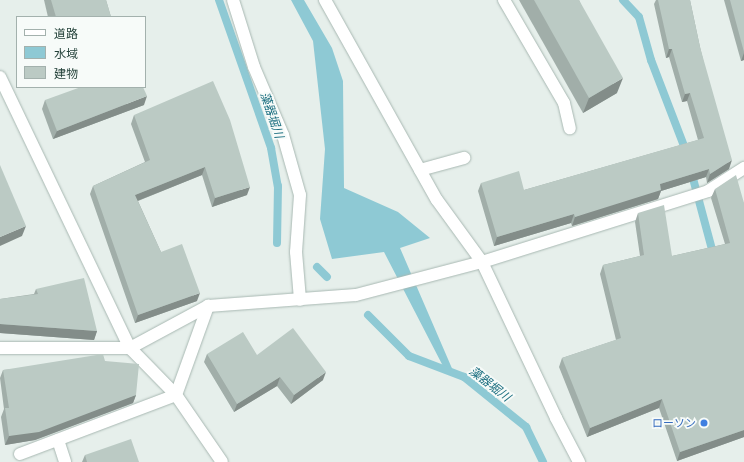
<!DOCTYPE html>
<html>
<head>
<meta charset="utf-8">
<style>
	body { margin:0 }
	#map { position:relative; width:744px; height:462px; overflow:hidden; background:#e6efeb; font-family:Cabin,"Noto Sans JP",sans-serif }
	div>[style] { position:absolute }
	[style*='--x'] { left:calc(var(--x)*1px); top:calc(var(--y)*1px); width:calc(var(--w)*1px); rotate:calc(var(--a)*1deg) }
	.water>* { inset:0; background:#8ec9d4 }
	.stream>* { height:8px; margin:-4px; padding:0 4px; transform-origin:4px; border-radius:4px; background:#8ec9d4 }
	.roads { filter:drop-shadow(0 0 1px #a8b8b2) drop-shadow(0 0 1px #a8b8b2) }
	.service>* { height:12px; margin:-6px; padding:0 6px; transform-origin:6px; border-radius:6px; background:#fff }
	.minor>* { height:12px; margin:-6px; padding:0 6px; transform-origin:6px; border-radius:6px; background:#fff }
	.wall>* { inset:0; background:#a1aea9 }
	.shaded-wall>* { inset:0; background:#838d89 }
	.building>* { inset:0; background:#bbcac4 }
	.dots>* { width:11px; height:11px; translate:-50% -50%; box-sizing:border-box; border:2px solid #f7fbf9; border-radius:50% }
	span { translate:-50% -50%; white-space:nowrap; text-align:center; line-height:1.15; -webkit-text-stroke:3.5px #f7fbf9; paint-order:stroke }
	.shop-label { font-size:11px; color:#366cbe }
	.right { translate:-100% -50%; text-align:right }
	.water-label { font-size:12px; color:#1c6f80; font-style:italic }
	.legend { position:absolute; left:16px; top:16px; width:130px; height:72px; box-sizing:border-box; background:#f7fbf9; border:1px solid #a3b1ad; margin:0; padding:5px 7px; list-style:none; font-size:12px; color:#24423a }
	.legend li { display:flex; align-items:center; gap:8px; height:20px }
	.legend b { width:20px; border:1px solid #a3b1ad }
</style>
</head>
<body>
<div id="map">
	<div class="water">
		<i style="clip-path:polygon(291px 0,304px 0,332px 48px,343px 81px,344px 188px,398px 212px,430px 238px,400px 248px,454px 373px,445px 370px,384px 252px,332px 259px,320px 219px,325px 149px,313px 41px)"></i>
	</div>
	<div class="stream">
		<i style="--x:219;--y:0;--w:157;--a:70.6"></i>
		<i style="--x:271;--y:148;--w:39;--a:80"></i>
		<i style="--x:278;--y:186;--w:57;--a:91"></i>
		<i style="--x:623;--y:0;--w:23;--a:47"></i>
		<i style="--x:639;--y:17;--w:45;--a:74.4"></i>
		<i style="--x:651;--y:60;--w:101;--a:69"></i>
		<i style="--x:691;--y:171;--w:89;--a:75"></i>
		<i style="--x:317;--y:267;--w:14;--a:45"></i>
		<i style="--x:368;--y:315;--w:58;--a:45"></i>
		<i style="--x:409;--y:356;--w:59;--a:20.9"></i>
		<i style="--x:464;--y:377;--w:80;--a:38.9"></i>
		<i style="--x:526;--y:427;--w:39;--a:64"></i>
	</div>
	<div class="roads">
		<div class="service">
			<i style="--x:504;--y:0;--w:119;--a:59.8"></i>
			<i style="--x:564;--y:103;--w:26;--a:77"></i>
			<i style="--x:420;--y:170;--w:46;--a:-15.3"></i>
			<i style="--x:482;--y:262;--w:237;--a:-17.4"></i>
			<i style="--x:708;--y:191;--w:43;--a:-32.6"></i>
		</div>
		<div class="minor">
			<i style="--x:233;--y:0;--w:70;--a:72.6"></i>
			<i style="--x:254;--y:67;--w:74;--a:66.9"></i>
			<i style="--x:283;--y:135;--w:62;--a:74.2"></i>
			<i style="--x:300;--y:195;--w:57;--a:94"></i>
			<i style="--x:296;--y:252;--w:48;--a:85.2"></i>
			<i style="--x:325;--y:0;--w:229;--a:60.8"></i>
			<i style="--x:437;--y:200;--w:77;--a:54"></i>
			<i style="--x:482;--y:262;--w:173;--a:64.6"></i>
			<i style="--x:556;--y:418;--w:50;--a:62.4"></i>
			<i style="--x:0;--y:77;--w:301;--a:64.4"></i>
			<i style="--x:130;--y:348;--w:66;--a:45.6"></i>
			<i style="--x:176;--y:395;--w:81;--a:55.5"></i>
			<i style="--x:0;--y:348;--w:130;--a:0"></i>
			<i style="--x:130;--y:348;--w:89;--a:-28.3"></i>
			<i style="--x:208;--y:306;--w:148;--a:-4.3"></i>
			<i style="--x:356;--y:295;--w:130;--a:-14.7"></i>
			<i style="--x:58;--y:440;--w:23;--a:72"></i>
			<i style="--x:20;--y:454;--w:167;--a:-20.7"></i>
			<i style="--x:176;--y:395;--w:95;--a:-70.2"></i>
		</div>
	</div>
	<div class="wall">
		<i style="clip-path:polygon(44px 0,106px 0,111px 17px,48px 17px)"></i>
		<i style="clip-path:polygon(519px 0,579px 0,617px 93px,583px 113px)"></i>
		<i style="clip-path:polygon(656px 0,690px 0,700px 47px,729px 169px,707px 183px,706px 177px,661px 191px,658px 199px,572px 226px,571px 223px,494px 246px,478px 191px,481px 183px,524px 190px,698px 140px,687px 101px,682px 102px,669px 57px,666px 58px,654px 4px)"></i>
		<i style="clip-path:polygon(724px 0,744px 0,744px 60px,741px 61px)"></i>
		<i style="clip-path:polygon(45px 100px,144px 105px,53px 139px,42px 109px)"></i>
		<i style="clip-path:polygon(134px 115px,247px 195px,212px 207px,202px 175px,138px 201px,161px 252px,197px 301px,135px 323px,90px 194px,93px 186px,145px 162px,131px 124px)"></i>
		<i style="clip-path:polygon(715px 189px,744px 203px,744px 437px,677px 461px,659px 408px,587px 437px,559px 367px,562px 358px,616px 340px,600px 274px,603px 265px,640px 256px,635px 222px,638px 213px,672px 256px,725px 244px,711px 198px)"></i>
		<i style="clip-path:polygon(36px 289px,97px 331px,94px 340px,0 333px,0 299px,34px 294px)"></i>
		<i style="clip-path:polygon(207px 354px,257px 355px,323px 380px,291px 404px,277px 386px,234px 412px,204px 362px)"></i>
		<i style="clip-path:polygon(105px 361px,136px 395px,133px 403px,35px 440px,5px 445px,1px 417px,4px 409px,0 378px,3px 370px)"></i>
		<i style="clip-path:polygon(85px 455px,139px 462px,82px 462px)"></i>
	</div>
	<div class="shaded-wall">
		<i style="clip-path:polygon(669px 49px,672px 49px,669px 57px,666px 58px)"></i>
		<i style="clip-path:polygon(744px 53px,744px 60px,741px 61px)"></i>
		<i style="clip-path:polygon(623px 78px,617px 93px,583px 113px,589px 98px)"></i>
		<i style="clip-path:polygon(690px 93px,687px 101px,682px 102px,685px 94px)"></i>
		<i style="clip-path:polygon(147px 96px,144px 105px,53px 139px,57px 131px)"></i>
		<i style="clip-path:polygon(732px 160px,729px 169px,707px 183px,710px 174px)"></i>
		<i style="clip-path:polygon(205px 167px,202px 175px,132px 203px,135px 195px)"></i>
		<i style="clip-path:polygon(709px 169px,706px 177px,661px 191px,658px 199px,572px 226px,575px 217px,660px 184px)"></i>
		<i style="clip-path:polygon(250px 187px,247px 195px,212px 207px,215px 198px)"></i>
		<i style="clip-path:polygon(574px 214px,571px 223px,494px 246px,497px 237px)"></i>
		<i style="clip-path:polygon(26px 226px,22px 236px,0 246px,0 237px)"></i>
		<i style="clip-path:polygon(200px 293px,197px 301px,135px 323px,138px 315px)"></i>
		<i style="clip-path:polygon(0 324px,97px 331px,94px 340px,0 333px)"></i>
		<i style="clip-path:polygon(326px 372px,323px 380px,291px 404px,294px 395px)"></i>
		<i style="clip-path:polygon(280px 377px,277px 386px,234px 412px,237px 404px)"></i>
		<i style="clip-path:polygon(136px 395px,133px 403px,35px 440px,5px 445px,9px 436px)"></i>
		<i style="clip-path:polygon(662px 399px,659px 408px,587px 437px,590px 428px)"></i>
		<i style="clip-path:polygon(744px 430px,744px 437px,677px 461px,680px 452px)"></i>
	</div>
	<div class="building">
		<i style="clip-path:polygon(51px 0,106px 0,111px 17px,56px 17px)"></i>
		<i style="clip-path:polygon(534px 0,579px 0,623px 78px,589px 98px)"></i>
		<i style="clip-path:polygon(658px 0,690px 0,700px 47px,732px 160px,710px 174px,709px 169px,660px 184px,661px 190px,575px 217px,574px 214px,497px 237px,481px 183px,519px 171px,524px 190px,704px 138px,690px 93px,685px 94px,672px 49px,669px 49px)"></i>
		<i style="clip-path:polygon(730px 0,744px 0,744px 52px)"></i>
		<i style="clip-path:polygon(213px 81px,230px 120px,250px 187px,215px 198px,205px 167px,135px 195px,161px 252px,182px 244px,200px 293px,138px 315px,93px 186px,150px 160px,134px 115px)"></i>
		<i style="clip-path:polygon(81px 87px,143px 87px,147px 96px,57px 131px,45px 100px)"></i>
		<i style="clip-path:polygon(0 165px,26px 226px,0 237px)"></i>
		<i style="clip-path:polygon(736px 175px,744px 203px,744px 430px,680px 452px,662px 399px,590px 428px,562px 358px,621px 338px,603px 265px,644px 255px,638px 213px,664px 205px,672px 256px,730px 243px,715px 189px)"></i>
		<i style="clip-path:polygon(84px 278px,97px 331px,0 324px,0 299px,38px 294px,36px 289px)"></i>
		<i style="clip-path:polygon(293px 328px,326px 372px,294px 395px,280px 377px,237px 404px,207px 354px,243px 332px,257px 355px)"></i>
		<i style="clip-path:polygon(103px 354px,105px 361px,139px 364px,136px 395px,39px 432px,9px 436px,5px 408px,9px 408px,3px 370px)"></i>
		<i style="clip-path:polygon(131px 439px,139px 462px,87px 462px,85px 455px)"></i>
	</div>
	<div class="dots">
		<i style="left:704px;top:423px;background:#3f7fe0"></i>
	</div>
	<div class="shop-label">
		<span class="right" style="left:696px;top:423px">ローソン</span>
	</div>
	<div class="water-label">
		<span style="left:272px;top:115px;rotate:71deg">藻器堀川</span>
		<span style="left:490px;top:384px;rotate:38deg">藻器堀川</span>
	</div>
	<ul class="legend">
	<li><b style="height:5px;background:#fff"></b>道路</li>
	<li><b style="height:11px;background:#8ec9d4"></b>水域</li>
	<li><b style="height:11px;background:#bbcac4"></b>建物</li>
	</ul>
</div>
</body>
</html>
